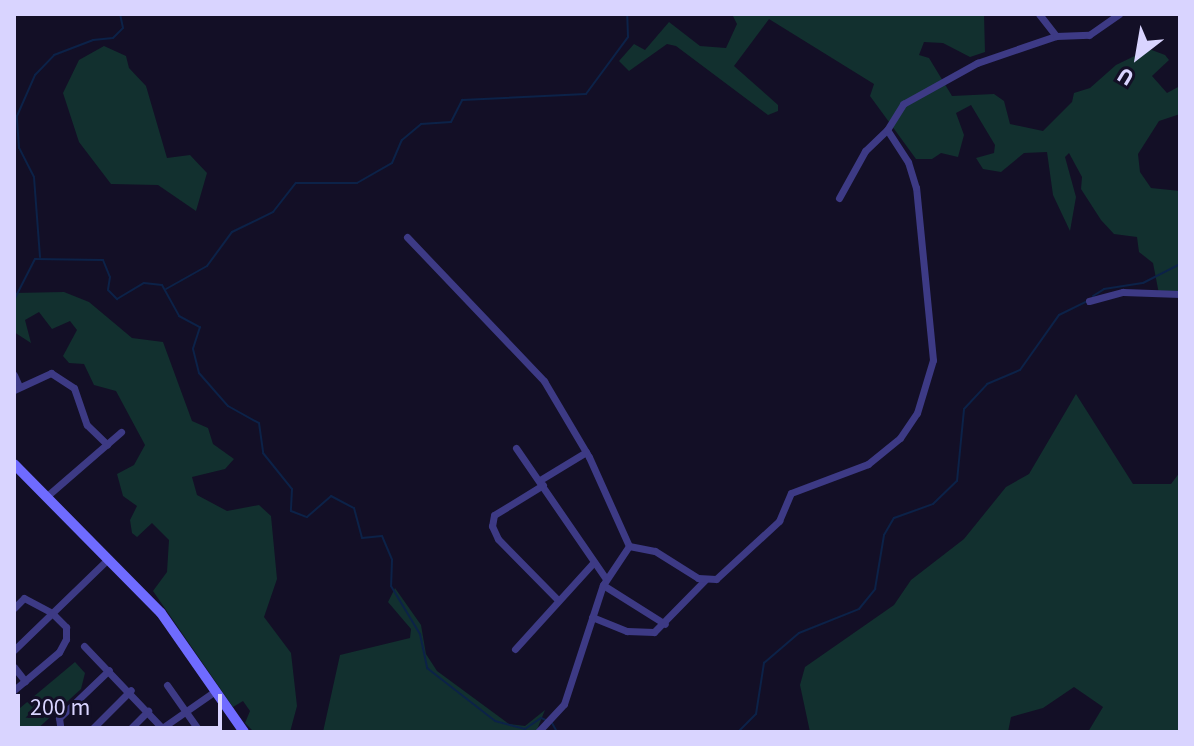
<!DOCTYPE html>
<html>
<head>
<meta charset="utf-8">
<style>
	body { margin:0 }
	#map { position:relative; width:1194px; height:746px; overflow:hidden; background:#130f26; font-family:"Source Sans 3",sans-serif }
	div>[style] { position:absolute }
	[style*='--x'] { left:calc(var(--x)*1px); top:calc(var(--y)*1px); width:calc(var(--w)*1px); rotate:calc(var(--a)*1deg) }
	.green>* { inset:0; background:#12302f }
	.stream>* { height:2px; margin:-1px; padding:0 1px; transform-origin:1px; border-radius:1px; background:#0c2248 }
	.street>* { height:7px; margin:-3.5px; padding:0 3.5px; transform-origin:3.5px; border-radius:3.5px; background:#3d3a85 }
	.secondary>* { height:10px; margin:-5px; padding:0 5px; transform-origin:5px; border-radius:5px; background:#6f6bff }
	span { translate:-50% -50%; white-space:nowrap; text-align:center; line-height:1.15; -webkit-text-stroke:7px #130f26; paint-order:stroke }
	.frame { position:absolute; inset:0; border:16px solid #d9d4ff; pointer-events:none }
	.north { position:absolute; left:1098px; top:16px; width:80px; height:80px; -webkit-text-stroke:6px #130f26; paint-order:stroke; rotate:211deg; font-size:22px; font-weight:700; line-height:32px; text-align:center; color:#d9d4ff }
	.north::after { content:''; display:block; margin:auto; width:28px; height:36px; background:#d9d4ff; clip-path:polygon(50% 0,100% 100%,50% 72%,0 100%) }
	.scale { position:absolute; left:16px; top:694px; width:206px; height:36px; box-sizing:border-box; border:4px solid #d9d4ff; border-top:0; padding-left:10px; font-size:24px; line-height:28px; white-space:nowrap; color:#d9d4ff; -webkit-text-stroke:6px #130f26; paint-order:stroke }
</style>
</head>
<body>
<div id="map">
	<div class="green">
		<i style="clip-path:polygon(732px 14px,984px 14px,985px 52px,970px 57px,943px 43px,924px 42px,919px 55px,929px 58px,952px 96px,994px 94px,1004px 101px,1010px 124px,1043px 131px,1072px 102px,1074px 93px,1090px 88px,1116px 65px,1149px 49px,1165px 55px,1169px 60px,1152px 76px,1167px 93px,1180px 86px,1180px 114px,1159px 121px,1138px 154px,1140px 172px,1151px 188px,1180px 191px,1180px 296px,1159px 294px,1153px 263px,1139px 252px,1137px 237px,1114px 234px,1101px 220px,1081px 189px,1082px 177px,1069px 153px,1065px 157px,1076px 197px,1070px 231px,1053px 195px,1047px 152px,1024px 153px,1001px 172px,983px 169px,976px 158px,994px 153px,995px 145px,971px 105px,956px 113px,964px 135px,958px 157px,941px 153px,932px 159px,916px 159px,870px 96px,874px 84px,769px 19px,734px 66px,778px 105px,778px 111px,768px 115px,676px 46px,667px 44px,629px 71px,619px 61px,634px 44px,645px 50px,669px 22px,700px 46px,726px 48px,737px 24px)"></i>
		<i style="clip-path:polygon(104px 46px,126px 56px,129px 68px,146px 86px,167px 158px,190px 155px,207px 173px,196px 211px,158px 185px,111px 184px,79px 142px,63px 93px,79px 60px)"></i>
		<i style="clip-path:polygon(64px 292px,89px 302px,132px 338px,163px 342px,192px 421px,208px 428px,213px 444px,234px 459px,225px 469px,192px 477px,197px 495px,227px 511px,259px 505px,271px 516px,277px 579px,264px 617px,291px 653px,297px 706px,290px 732px,254px 732px,245px 723px,250px 711px,243px 701px,233px 707px,153px 591px,167px 572px,169px 540px,152px 523px,137px 537px,132px 533px,130px 520px,137px 506px,123px 496px,117px 474px,134px 465px,145px 445px,116px 391px,94px 385px,84px 364px,69px 363px,63px 356px,77px 330px,70px 321px,52px 329px,39px 312px,25px 320px,31px 343px,14px 332px,14px 293px)"></i>
		<i style="clip-path:polygon(1076px 394px,1133px 484px,1171px 484px,1180px 472px,1180px 732px,1088px 732px,1103px 707px,1074px 687px,1043px 708px,1011px 717px,1008px 732px,810px 732px,800px 685px,805px 667px,894px 605px,911px 580px,964px 539px,1006px 487px,1029px 474px)"></i>
		<i style="clip-path:polygon(395px 588px,421px 625px,426px 654px,437px 671px,509px 724px,525px 726px,545px 710px,536px 732px,323px 732px,340px 655px,410px 638px,411px 629px,388px 602px)"></i>
		<i style="clip-path:polygon(75px 662px,85px 673px,81px 689px,34px 732px,19px 732px,14px 713px)"></i>
	</div>
	<div class="stream">
		<i style="--x:40;--y:257;--w:80;--a:-94.3"></i>
		<i style="--x:34;--y:177;--w:33;--a:-117"></i>
		<i style="--x:19;--y:148;--w:32;--a:-94"></i>
		<i style="--x:17;--y:116;--w:45;--a:-66.3"></i>
		<i style="--x:35;--y:75;--w:28;--a:-46"></i>
		<i style="--x:54;--y:55;--w:42;--a:-21"></i>
		<i style="--x:93;--y:40;--w:20;--a:-6"></i>
		<i style="--x:113;--y:38;--w:14;--a:-45"></i>
		<i style="--x:123;--y:28;--w:14;--a:-102"></i>
		<i style="--x:166;--y:289;--w:47;--a:-29.3"></i>
		<i style="--x:207;--y:266;--w:42;--a:-53.7"></i>
		<i style="--x:232;--y:232;--w:46;--a:-26"></i>
		<i style="--x:273;--y:212;--w:37;--a:-52"></i>
		<i style="--x:296;--y:183;--w:61;--a:0"></i>
		<i style="--x:357;--y:183;--w:40;--a:-29.7"></i>
		<i style="--x:392;--y:163;--w:25;--a:-67"></i>
		<i style="--x:402;--y:140;--w:25;--a:-40"></i>
		<i style="--x:421;--y:124;--w:30;--a:-4"></i>
		<i style="--x:451;--y:122;--w:25;--a:-63"></i>
		<i style="--x:462;--y:100;--w:124;--a:-2.8"></i>
		<i style="--x:586;--y:94;--w:71;--a:-53.6"></i>
		<i style="--x:628;--y:37;--w:23;--a:-92"></i>
		<i style="--x:1093;--y:296;--w:13;--a:-32"></i>
		<i style="--x:1104;--y:289;--w:39;--a:-9"></i>
		<i style="--x:1143;--y:283;--w:42;--a:-27.2"></i>
		<i style="--x:14;--y:300;--w:46;--a:-62.9"></i>
		<i style="--x:35;--y:259;--w:68;--a:0.8"></i>
		<i style="--x:103;--y:260;--w:18;--a:68"></i>
		<i style="--x:110;--y:277;--w:13;--a:99"></i>
		<i style="--x:108;--y:290;--w:13;--a:45"></i>
		<i style="--x:117;--y:299;--w:31;--a:-31"></i>
		<i style="--x:144;--y:283;--w:18;--a:6"></i>
		<i style="--x:162;--y:285;--w:35;--a:61"></i>
		<i style="--x:179;--y:316;--w:24;--a:28"></i>
		<i style="--x:200;--y:327;--w:23;--a:108"></i>
		<i style="--x:193;--y:349;--w:25;--a:76"></i>
		<i style="--x:199;--y:373;--w:44;--a:48.7"></i>
		<i style="--x:228;--y:406;--w:35;--a:29"></i>
		<i style="--x:259;--y:423;--w:30;--a:82"></i>
		<i style="--x:263;--y:453;--w:46;--a:51.1"></i>
		<i style="--x:292;--y:489;--w:22;--a:93"></i>
		<i style="--x:291;--y:511;--w:17;--a:21"></i>
		<i style="--x:307;--y:517;--w:32;--a:-41"></i>
		<i style="--x:331;--y:496;--w:26;--a:28"></i>
		<i style="--x:354;--y:508;--w:31;--a:75"></i>
		<i style="--x:362;--y:538;--w:20;--a:-6"></i>
		<i style="--x:382;--y:536;--w:26;--a:67"></i>
		<i style="--x:392;--y:560;--w:26;--a:92"></i>
		<i style="--x:391;--y:586;--w:56;--a:58.9"></i>
		<i style="--x:420;--y:634;--w:35;--a:78"></i>
		<i style="--x:427;--y:668;--w:86;--a:37.9"></i>
		<i style="--x:495;--y:721;--w:31;--a:15"></i>
		<i style="--x:525;--y:729;--w:19;--a:-35"></i>
		<i style="--x:541;--y:718;--w:5;--a:22"></i>
		<i style="--x:552;--y:723;--w:10;--a:61"></i>
		<i style="--x:738;--y:732;--w:25;--a:-45"></i>
		<i style="--x:756;--y:714;--w:52;--a:-81.1"></i>
		<i style="--x:764;--y:663;--w:46;--a:-40.6"></i>
		<i style="--x:799;--y:633;--w:65;--a:-21.8"></i>
		<i style="--x:859;--y:609;--w:26;--a:-51"></i>
		<i style="--x:875;--y:589;--w:55;--a:-80.5"></i>
		<i style="--x:884;--y:535;--w:20;--a:-60"></i>
		<i style="--x:894;--y:518;--w:41;--a:-19.7"></i>
		<i style="--x:933;--y:504;--w:33;--a:-44"></i>
		<i style="--x:957;--y:481;--w:72;--a:-84.4"></i>
		<i style="--x:964;--y:409;--w:34;--a:-47"></i>
		<i style="--x:987;--y:384;--w:36;--a:-23"></i>
		<i style="--x:1020;--y:370;--w:67;--a:-54.7"></i>
		<i style="--x:1059;--y:315;--w:32;--a:-26"></i>
	</div>
	<div class="street">
		<i style="--x:1039;--y:14;--w:28;--a:52"></i>
		<i style="--x:839;--y:198;--w:54;--a:-61"></i>
		<i style="--x:865;--y:151;--w:30;--a:-44"></i>
		<i style="--x:407;--y:237;--w:199;--a:46.4"></i>
		<i style="--x:544;--y:381;--w:88;--a:59.4"></i>
		<i style="--x:589;--y:457;--w:98;--a:65.8"></i>
		<i style="--x:1089;--y:301;--w:35;--a:-15"></i>
		<i style="--x:1123;--y:292;--w:57;--a:2"></i>
		<i style="--x:14;--y:375;--w:12;--a:66"></i>
		<i style="--x:14;--y:390;--w:41;--a:-24.7"></i>
		<i style="--x:51;--y:373;--w:27;--a:33"></i>
		<i style="--x:74;--y:388;--w:39;--a:71"></i>
		<i style="--x:87;--y:425;--w:28;--a:44"></i>
		<i style="--x:516;--y:448;--w:159;--a:55.5"></i>
		<i style="--x:540;--y:480;--w:54;--a:-31.3"></i>
		<i style="--x:543;--y:485;--w:57;--a:148.5"></i>
		<i style="--x:494;--y:515;--w:11;--a:100"></i>
		<i style="--x:492;--y:526;--w:14;--a:65"></i>
		<i style="--x:498;--y:539;--w:86;--a:45.5"></i>
		<i style="--x:47;--y:496;--w:98;--a:-40.9"></i>
		<i style="--x:603;--y:585;--w:73;--a:32.2"></i>
		<i style="--x:14;--y:608;--w:14;--a:-45"></i>
		<i style="--x:24;--y:598;--w:32;--a:28"></i>
		<i style="--x:52;--y:613;--w:20;--a:45"></i>
		<i style="--x:66;--y:627;--w:12;--a:90"></i>
		<i style="--x:66;--y:639;--w:15;--a:118"></i>
		<i style="--x:59;--y:652;--w:59;--a:139.8"></i>
		<i style="--x:592;--y:617;--w:38;--a:22"></i>
		<i style="--x:627;--y:631;--w:27;--a:2"></i>
		<i style="--x:654;--y:632;--w:73;--a:-45.6"></i>
		<i style="--x:84;--y:646;--w:113;--a:46.4"></i>
		<i style="--x:162;--y:728;--w:65;--a:-34.9"></i>
		<i style="--x:515;--y:649;--w:116;--a:-47.8"></i>
		<i style="--x:14;--y:650;--w:128;--a:-44.1"></i>
		<i style="--x:14;--y:667;--w:18;--a:52"></i>
		<i style="--x:167;--y:685;--w:57;--a:54.9"></i>
		<i style="--x:14;--y:727;--w:3;--a:45"></i>
		<i style="--x:61;--y:732;--w:14;--a:-98"></i>
		<i style="--x:59;--y:718;--w:69;--a:-43.8"></i>
		<i style="--x:89;--y:732;--w:59;--a:-45"></i>
		<i style="--x:127;--y:732;--w:30;--a:-45"></i>
		<i style="--x:538;--y:732;--w:38;--a:-47"></i>
		<i style="--x:564;--y:704;--w:125;--a:-71.9"></i>
		<i style="--x:603;--y:585;--w:47;--a:-56.3"></i>
		<i style="--x:629;--y:546;--w:26;--a:11"></i>
		<i style="--x:655;--y:551;--w:51;--a:32.1"></i>
		<i style="--x:698;--y:578;--w:18;--a:3"></i>
		<i style="--x:716;--y:579;--w:86;--a:-42.6"></i>
		<i style="--x:779;--y:521;--w:30;--a:-67"></i>
		<i style="--x:791;--y:493;--w:82;--a:-20.6"></i>
		<i style="--x:868;--y:464;--w:41;--a:-39.1"></i>
		<i style="--x:900;--y:438;--w:30;--a:-56"></i>
		<i style="--x:917;--y:413;--w:55;--a:-73.2"></i>
		<i style="--x:933;--y:360;--w:173;--a:-95.6"></i>
		<i style="--x:916;--y:188;--w:27;--a:-107"></i>
		<i style="--x:908;--y:162;--w:38;--a:-123"></i>
		<i style="--x:887;--y:130;--w:31;--a:-58"></i>
		<i style="--x:903;--y:104;--w:85;--a:-29"></i>
		<i style="--x:977;--y:63;--w:83;--a:-18.9"></i>
		<i style="--x:1056;--y:36;--w:33;--a:-2"></i>
		<i style="--x:1089;--y:35;--w:37;--a:-35"></i>
	</div>
	<div class="secondary">
		<i style="--x:14;--y:464;--w:209;--a:45.4"></i>
		<i style="--x:161;--y:613;--w:145;--a:55.1"></i>
	</div>
	<div class="frame"></div>
	<div class="north">U</div>
	<div class="scale">200 m</div>
</div>
</body>
</html>
